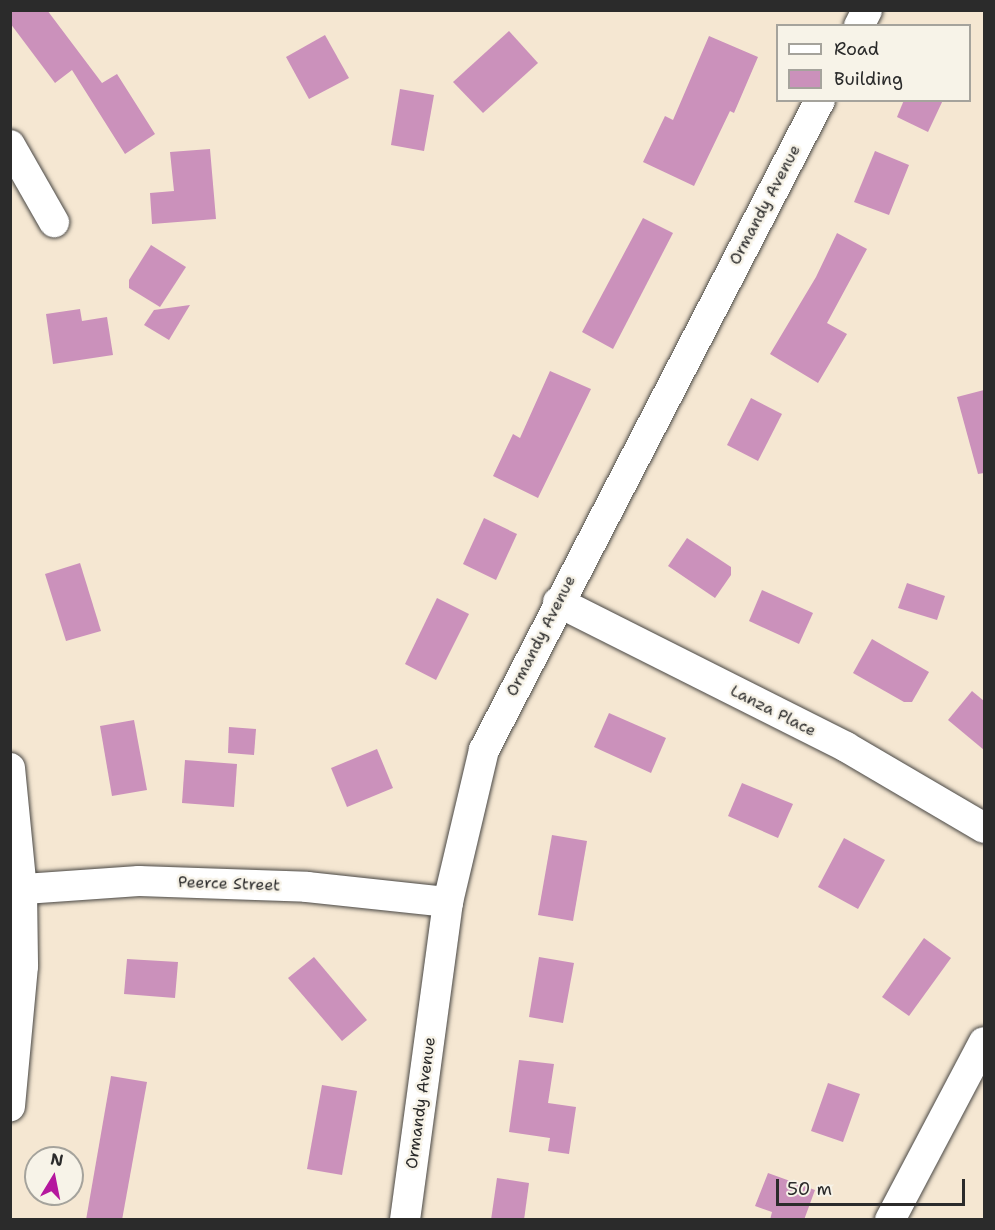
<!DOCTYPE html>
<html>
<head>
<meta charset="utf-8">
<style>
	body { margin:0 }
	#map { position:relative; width:995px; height:1230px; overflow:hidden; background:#f5e7d2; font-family:"Shantell Sans",sans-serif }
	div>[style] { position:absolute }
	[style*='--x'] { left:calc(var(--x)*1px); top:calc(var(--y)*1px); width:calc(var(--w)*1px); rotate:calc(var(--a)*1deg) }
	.building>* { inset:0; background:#cb91bb }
	.roads { filter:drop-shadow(0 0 2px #494744) drop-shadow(0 0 2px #494744) }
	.minor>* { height:30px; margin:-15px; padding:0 15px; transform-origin:15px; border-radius:15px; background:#fff }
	span { translate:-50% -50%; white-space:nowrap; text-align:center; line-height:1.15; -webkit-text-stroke:5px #f7f3e8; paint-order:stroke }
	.street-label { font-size:16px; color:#2b2b2b }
	.frame { position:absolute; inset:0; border:12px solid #2b2b2b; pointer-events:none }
	.legend { position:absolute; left:776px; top:24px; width:195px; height:78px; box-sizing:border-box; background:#f7f3e8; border:2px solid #a5a39c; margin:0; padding:8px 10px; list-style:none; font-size:18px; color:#2b2b2b }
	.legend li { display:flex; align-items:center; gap:12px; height:30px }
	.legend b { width:30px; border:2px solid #a5a39c }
	.north { position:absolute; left:24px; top:1146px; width:60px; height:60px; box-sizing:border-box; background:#f7f3e8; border:2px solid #a5a39c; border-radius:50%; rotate:10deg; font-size:16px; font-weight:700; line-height:24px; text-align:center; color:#2b2b2b }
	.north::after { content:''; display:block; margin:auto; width:21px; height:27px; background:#b5179e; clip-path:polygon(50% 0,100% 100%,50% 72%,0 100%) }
	.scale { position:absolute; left:776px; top:1179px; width:189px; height:27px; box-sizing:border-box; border:3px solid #2b2b2b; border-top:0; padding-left:8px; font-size:18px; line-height:21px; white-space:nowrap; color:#2b2b2b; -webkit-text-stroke:4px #f7f3e8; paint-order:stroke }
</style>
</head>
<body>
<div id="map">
	<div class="building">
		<i style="clip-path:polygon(10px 10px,47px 10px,102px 83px,117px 74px,155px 134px,125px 154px,72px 70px,55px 83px,10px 23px)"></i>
		<i style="clip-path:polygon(509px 31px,538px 63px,483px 113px,453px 82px)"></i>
		<i style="clip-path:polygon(325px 35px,349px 78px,309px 99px,286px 57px)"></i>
		<i style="clip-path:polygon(709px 36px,758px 57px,734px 113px,730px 111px,694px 186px,643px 162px,665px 116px,673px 120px)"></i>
		<i style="clip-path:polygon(400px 89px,434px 95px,424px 151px,391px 145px)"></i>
		<i style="clip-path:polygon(904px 100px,943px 100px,928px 132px,897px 117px)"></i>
		<i style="clip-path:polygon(210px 149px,216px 219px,152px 224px,150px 193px,174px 191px,170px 152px)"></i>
		<i style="clip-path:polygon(875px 151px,909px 165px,889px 215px,854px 202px)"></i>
		<i style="clip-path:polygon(643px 218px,673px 233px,613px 349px,582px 332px)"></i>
		<i style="clip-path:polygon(837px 233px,867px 249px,827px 323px,847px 334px,818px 383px,770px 354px,816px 277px)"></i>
		<i style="clip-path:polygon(151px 245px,186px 267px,160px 307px,129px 288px,129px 280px)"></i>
		<i style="clip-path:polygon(190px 305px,169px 340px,144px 325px,154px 310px)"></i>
		<i style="clip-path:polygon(80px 309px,82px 321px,107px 317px,113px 355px,53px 364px,46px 314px)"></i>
		<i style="clip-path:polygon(550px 371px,591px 389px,538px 498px,493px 476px,513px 434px,520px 438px)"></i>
		<i style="clip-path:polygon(984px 390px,984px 473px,978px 474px,957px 397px)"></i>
		<i style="clip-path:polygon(751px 398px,782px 414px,758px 461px,727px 445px)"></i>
		<i style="clip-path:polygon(484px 518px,517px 534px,496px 580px,463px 564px)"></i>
		<i style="clip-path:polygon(687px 538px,731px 567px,731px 575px,715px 598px,668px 566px)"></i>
		<i style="clip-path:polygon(80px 563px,101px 631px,66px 641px,45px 574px)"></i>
		<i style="clip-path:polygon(907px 583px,945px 596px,937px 620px,898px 608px)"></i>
		<i style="clip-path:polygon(762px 590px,813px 613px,799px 644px,749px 621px)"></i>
		<i style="clip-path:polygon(437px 598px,469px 614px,436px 680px,405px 664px)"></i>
		<i style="clip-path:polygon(872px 639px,929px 672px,912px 702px,904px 702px,853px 673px)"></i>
		<i style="clip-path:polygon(972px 691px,984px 701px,984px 750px,948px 720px)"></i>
		<i style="clip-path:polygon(609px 713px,666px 738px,651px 773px,594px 747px)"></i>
		<i style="clip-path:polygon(134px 720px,147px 790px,112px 796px,100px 726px)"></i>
		<i style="clip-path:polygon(229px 727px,256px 729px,254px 755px,228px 753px)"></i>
		<i style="clip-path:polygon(377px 749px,393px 788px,347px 807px,331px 768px)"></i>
		<i style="clip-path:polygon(185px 760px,237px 764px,234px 807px,182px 803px)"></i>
		<i style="clip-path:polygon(742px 783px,793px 804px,778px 838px,728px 816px)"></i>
		<i style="clip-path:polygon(552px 835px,587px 841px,573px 921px,538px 915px)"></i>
		<i style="clip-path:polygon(844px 838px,885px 860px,858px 909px,818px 887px)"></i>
		<i style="clip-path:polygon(924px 938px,951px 958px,909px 1016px,882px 997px)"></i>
		<i style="clip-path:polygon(314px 957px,367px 1020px,342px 1041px,288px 978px)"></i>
		<i style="clip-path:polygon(539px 957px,574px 963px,563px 1023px,529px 1017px)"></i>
		<i style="clip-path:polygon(127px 959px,178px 962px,175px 998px,124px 994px)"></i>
		<i style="clip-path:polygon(519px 1060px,554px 1064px,548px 1103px,576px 1107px,569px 1154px,548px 1151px,550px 1138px,509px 1132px)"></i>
		<i style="clip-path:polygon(111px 1076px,147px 1082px,122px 1220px,86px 1220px)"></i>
		<i style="clip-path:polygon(828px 1083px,860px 1094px,843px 1142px,811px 1131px)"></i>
		<i style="clip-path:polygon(322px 1085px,357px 1091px,342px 1175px,307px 1169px)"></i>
		<i style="clip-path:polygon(768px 1173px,815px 1190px,804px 1220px,770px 1220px,772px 1212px,755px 1206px)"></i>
		<i style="clip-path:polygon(497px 1178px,529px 1183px,524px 1220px,491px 1220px)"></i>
	</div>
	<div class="roads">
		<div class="minor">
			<i style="--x:859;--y:26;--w:18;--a:-63"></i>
			<i style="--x:10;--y:145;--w:89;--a:60.3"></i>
			<i style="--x:558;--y:602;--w:322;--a:26.7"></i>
			<i style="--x:846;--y:747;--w:160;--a:30.4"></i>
			<i style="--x:10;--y:768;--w:124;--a:84.4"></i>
			<i style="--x:22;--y:891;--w:75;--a:89.2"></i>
			<i style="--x:23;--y:966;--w:141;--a:95.3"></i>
			<i style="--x:10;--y:890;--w:129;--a:-4"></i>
			<i style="--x:139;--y:881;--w:168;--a:2"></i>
			<i style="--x:307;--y:887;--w:142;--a:6.1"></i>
			<i style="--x:405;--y:1220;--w:321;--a:-82.3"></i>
			<i style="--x:448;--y:902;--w:156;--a:-76.7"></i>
			<i style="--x:484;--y:750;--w:732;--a:-62.66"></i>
			<i style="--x:890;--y:1220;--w:201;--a:-62.2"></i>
		</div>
	</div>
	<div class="street-label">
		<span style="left:765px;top:205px;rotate:-62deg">Ormandy Avenue</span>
		<span style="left:541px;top:636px;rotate:-63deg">Ormandy Avenue</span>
		<span style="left:773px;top:711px;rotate:27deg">Lanza Place</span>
		<span style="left:229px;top:884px;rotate:2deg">Peerce Street</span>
		<span style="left:421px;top:1103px;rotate:-82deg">Ormandy Avenue</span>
	</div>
	<div class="frame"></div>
	<ul class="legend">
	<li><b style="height:8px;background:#fff"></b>Road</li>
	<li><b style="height:16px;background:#cb91bb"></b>Building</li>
	</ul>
	<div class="north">N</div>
	<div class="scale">50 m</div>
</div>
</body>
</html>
